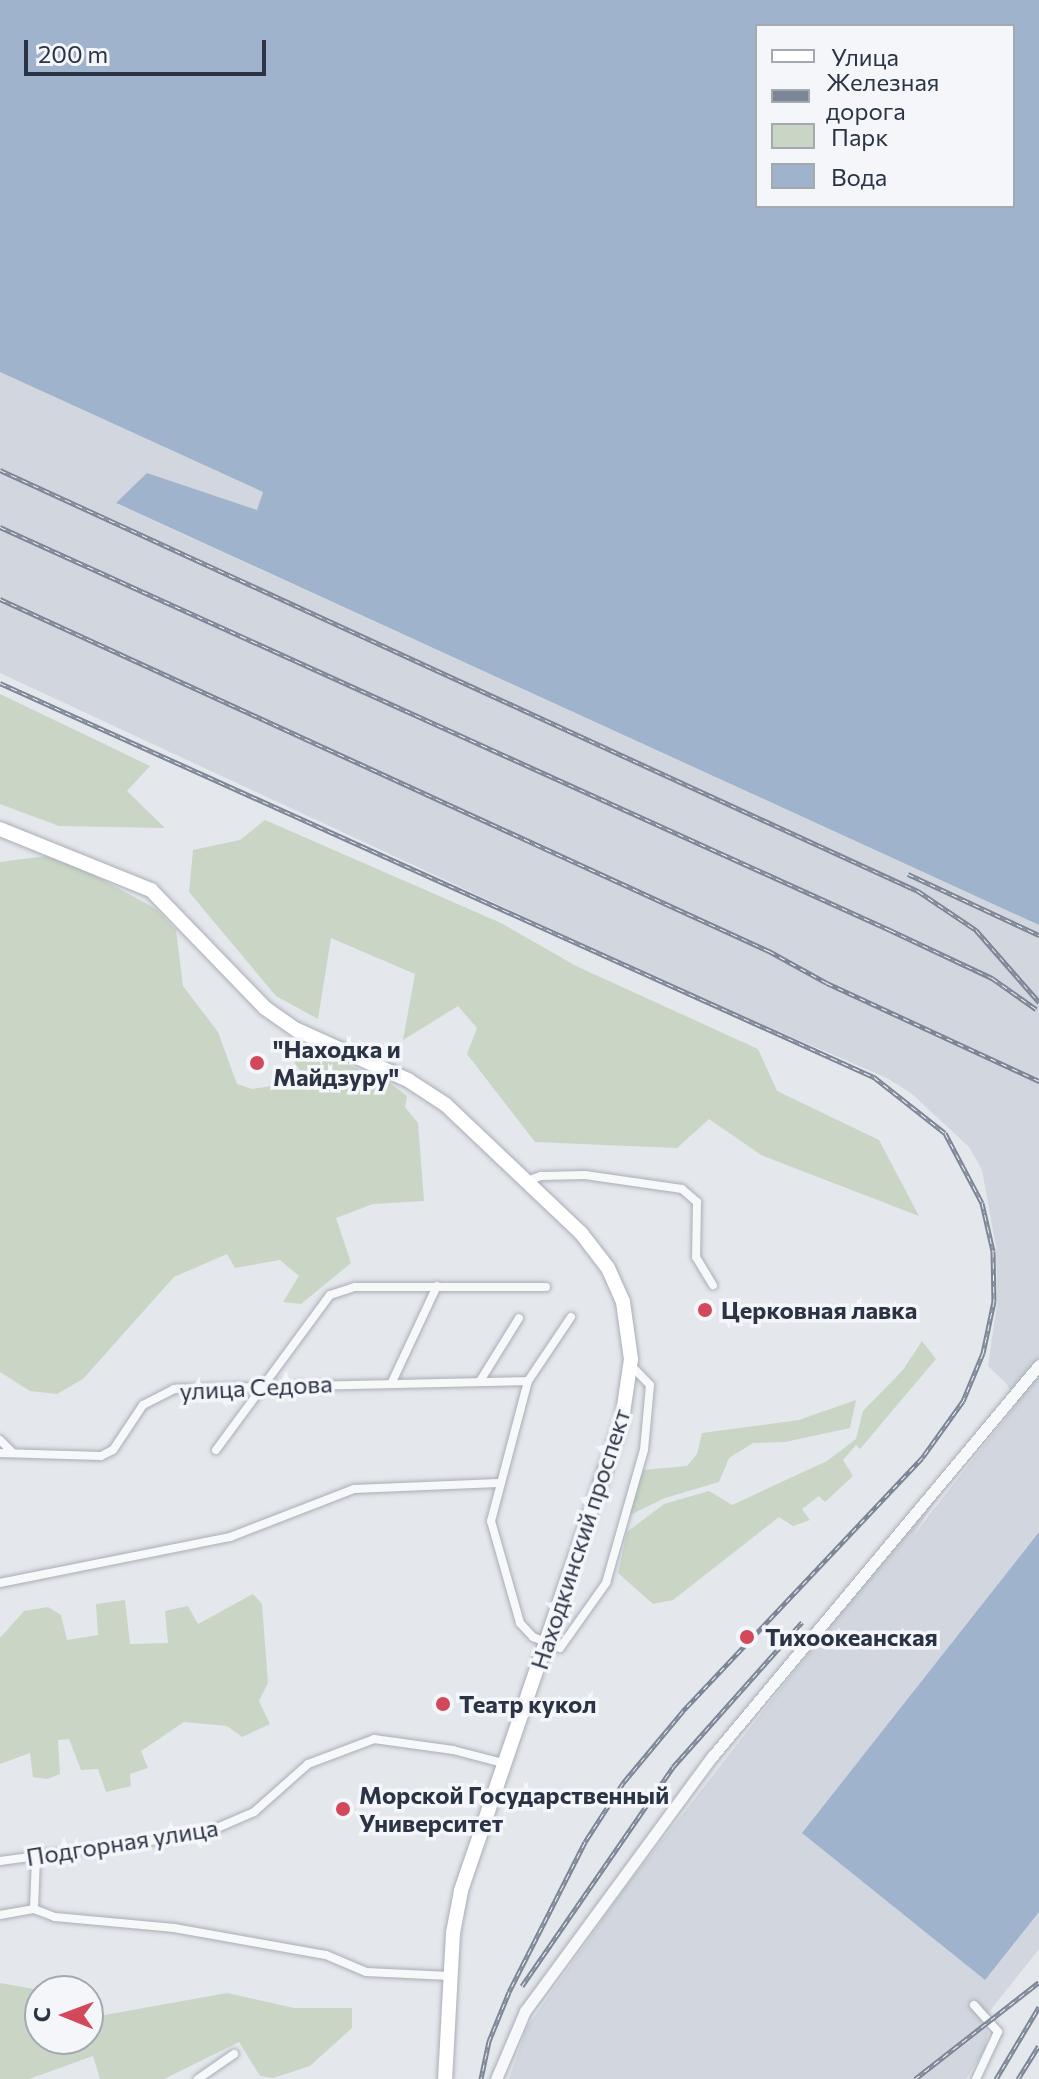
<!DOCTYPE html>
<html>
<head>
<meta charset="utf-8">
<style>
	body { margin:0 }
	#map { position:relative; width:1039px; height:2079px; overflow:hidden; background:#e4e7ec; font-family:Commissioner,sans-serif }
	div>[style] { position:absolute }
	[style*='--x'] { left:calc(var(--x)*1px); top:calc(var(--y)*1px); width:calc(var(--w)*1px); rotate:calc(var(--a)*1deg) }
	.built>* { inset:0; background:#d2d6de }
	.green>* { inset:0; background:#c9d6c5 }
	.water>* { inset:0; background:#9fb4cc }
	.roads { filter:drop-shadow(0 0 2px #a9aeb7) drop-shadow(0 0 2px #a9aeb7) }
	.minor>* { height:8px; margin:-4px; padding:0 4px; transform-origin:4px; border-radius:4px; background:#f7f8fa }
	.tertiary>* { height:11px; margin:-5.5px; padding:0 5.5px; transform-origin:5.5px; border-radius:5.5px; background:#f7f8fa }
	.primary>* { height:14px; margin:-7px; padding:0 7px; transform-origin:7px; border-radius:7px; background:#fff }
	.rail>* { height:5px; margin-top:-2.5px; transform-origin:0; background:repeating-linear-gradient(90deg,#f4f6f9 0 6px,#7d8696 0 12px); box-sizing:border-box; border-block:2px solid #7d8696 }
	.dots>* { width:22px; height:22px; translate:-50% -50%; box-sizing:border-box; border:4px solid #f4f6f9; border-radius:50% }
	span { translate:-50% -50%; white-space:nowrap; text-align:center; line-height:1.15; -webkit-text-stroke:7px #f4f6f9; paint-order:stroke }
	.poi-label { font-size:24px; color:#2b3445; font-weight:700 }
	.left { translate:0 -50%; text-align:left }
	.street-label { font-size:24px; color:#2b3445 }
	.legend { position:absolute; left:755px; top:24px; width:260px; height:184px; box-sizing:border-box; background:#f4f6f9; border:2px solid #a4a8b1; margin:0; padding:10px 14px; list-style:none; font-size:24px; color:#2b3445 }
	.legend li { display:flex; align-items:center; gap:16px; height:40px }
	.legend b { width:40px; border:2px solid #a4a8b1 }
	.north { position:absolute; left:24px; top:1975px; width:80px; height:80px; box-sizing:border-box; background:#f4f6f9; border:2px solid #a4a8b1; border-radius:50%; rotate:271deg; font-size:22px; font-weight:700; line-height:32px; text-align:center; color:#2b3445 }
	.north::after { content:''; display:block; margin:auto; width:28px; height:36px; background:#d1495b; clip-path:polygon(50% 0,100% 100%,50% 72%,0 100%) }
	.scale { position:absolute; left:24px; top:40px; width:242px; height:36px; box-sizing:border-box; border:4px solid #2b3445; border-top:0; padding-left:10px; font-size:24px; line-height:28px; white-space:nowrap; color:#2b3445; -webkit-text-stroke:6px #f4f6f9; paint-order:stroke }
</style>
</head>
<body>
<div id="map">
	<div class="built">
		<i style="clip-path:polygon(0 372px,263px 492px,257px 511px,147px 473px,117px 504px,1039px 925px,1039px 1532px,803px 1833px,985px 1980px,1039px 1912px,1039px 1949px,981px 2022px,988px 2032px,986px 2048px,966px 2079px,509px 2079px,527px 2027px,624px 1889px,973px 1443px,912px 1537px,1016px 1405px,1007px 1384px,988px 1366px,997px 1303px,996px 1247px,982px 1170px,969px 1147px,911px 1093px,887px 1078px,680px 989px,0 673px)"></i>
	</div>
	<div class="green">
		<i style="clip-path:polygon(0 694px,150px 766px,127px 791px,165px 828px,59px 826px,0 804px)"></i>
		<i style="clip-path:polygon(265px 820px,501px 923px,576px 966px,758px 1049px,777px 1091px,879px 1140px,919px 1216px,761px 1155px,709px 1119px,677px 1148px,535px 1142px,467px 1054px,477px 1028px,458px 1006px,403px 1040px,415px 974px,331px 938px,318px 1019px,276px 996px,189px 892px,193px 850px,240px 840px)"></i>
		<i style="clip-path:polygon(46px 856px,87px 871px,156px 909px,176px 930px,183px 986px,218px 1032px,237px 1084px,252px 1089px,296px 1082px,301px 1072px,286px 1050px,290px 1043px,385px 1079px,407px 1096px,405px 1107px,418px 1123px,424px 1201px,373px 1204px,336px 1218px,351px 1263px,301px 1304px,283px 1302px,299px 1276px,280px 1260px,235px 1268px,227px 1254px,174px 1277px,83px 1379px,57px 1394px,30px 1391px,0 1372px,0 862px)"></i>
		<i style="clip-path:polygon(922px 1341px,936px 1359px,860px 1449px,856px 1445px,843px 1460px,853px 1476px,825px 1502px,819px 1496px,802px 1509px,810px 1520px,793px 1526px,779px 1517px,673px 1600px,653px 1604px,618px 1573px,627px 1532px,664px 1504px,709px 1491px,732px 1505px,827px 1461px,856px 1439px,863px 1411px,903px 1370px)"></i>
		<i style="clip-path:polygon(856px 1400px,850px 1428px,785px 1442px,753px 1443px,729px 1458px,719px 1482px,665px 1498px,630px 1515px,643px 1470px,687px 1466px,697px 1454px,702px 1433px,799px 1420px)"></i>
		<i style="clip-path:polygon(253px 1594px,262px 1604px,268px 1683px,259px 1701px,270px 1724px,242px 1737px,227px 1726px,184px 1722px,141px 1751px,148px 1768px,130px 1774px,131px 1786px,106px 1792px,98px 1769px,81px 1770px,69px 1739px,58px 1740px,60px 1774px,47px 1779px,33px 1777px,30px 1753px,0 1764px,0 1638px,24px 1611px,48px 1607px,61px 1615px,67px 1640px,98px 1635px,96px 1604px,125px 1600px,130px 1644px,168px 1643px,165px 1611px,188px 1606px,198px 1624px)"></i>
		<i style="clip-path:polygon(0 1983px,45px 1991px,40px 1991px,40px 2039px,88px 2039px,88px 2018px,227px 1993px,294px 2008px,352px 2008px,352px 2028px,310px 2066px,273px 2078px,260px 2076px,239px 2042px,164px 2079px,100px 2079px,93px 2056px,29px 2079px,0 2079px)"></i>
	</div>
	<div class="water">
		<i style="clip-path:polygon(evenodd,0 0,1039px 0,1039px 925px,116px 503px,147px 473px,257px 510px,263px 492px,0 372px,0 0,757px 26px,1013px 26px,1013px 206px,757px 206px,757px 26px)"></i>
		<i style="clip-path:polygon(1039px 1532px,1039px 1912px,985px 1980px,802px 1833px)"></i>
	</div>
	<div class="roads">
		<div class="minor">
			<i style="--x:527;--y:1181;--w:15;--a:-20"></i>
			<i style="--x:541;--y:1176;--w:44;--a:-1.3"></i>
			<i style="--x:585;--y:1175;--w:98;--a:8.2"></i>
			<i style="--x:682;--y:1189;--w:20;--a:41"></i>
			<i style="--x:697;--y:1202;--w:55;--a:91"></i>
			<i style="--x:696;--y:1257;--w:33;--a:59"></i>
			<i style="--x:571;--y:1317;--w:77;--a:123.9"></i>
			<i style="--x:528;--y:1381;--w:145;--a:104.8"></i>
			<i style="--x:491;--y:1521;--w:106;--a:74.1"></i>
			<i style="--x:520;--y:1623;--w:19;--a:47"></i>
			<i style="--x:533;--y:1637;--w:29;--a:22"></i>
			<i style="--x:560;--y:1648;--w:80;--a:-54.7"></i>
			<i style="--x:606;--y:1583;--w:138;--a:-74.1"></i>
			<i style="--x:644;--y:1450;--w:65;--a:-84.7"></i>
			<i style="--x:650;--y:1385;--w:28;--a:-134"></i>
			<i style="--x:480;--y:1381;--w:74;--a:-58.2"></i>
			<i style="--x:392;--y:1382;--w:106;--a:-64.9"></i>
			<i style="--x:0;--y:1440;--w:17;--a:45"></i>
			<i style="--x:216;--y:1450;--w:192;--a:-53.7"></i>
			<i style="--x:330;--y:1295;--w:26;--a:-18"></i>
			<i style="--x:355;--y:1287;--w:191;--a:0"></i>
			<i style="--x:0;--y:1453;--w:101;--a:1.7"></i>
			<i style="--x:101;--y:1456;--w:13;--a:-27"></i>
			<i style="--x:113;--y:1450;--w:54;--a:-56.3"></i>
			<i style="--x:143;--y:1405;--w:35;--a:-27"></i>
			<i style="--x:174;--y:1389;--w:354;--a:-1.3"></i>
			<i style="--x:0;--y:1583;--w:235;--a:-11.3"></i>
			<i style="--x:230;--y:1537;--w:133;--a:-21.2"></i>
			<i style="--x:354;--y:1489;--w:144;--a:-2.4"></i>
			<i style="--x:0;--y:1861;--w:205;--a:-7.6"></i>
			<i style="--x:203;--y:1834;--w:56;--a:-23.3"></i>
			<i style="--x:254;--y:1812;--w:72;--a:-41.6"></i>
			<i style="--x:308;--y:1764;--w:71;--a:-20.7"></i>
			<i style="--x:374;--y:1739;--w:80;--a:7.9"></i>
			<i style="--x:453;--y:1750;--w:52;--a:14.6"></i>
			<i style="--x:34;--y:1909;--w:52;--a:-87.8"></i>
			<i style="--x:0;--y:1915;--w:35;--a:-10"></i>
			<i style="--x:34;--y:1909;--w:22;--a:21"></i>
			<i style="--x:55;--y:1917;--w:120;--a:5.3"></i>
			<i style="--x:174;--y:1928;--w:154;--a:10.1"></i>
			<i style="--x:326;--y:1955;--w:43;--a:23"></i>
			<i style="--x:366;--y:1972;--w:84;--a:2.7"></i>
			<i style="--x:974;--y:2005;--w:36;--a:48"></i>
			<i style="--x:998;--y:2032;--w:52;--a:115.1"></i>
			<i style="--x:198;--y:2079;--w:44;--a:-34.8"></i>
		</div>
		<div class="tertiary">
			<i style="--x:496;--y:2079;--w:74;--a:-66.9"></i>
			<i style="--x:525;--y:2011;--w:314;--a:-53.7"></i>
			<i style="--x:711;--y:1758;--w:512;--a:-50.15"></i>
		</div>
		<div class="primary">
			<i style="--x:0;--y:829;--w:163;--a:22"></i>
			<i style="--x:151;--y:890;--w:164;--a:46"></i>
			<i style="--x:265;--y:1008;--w:39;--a:35"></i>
			<i style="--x:297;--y:1030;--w:122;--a:24.2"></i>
			<i style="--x:408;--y:1080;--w:45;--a:33.3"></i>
			<i style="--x:446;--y:1105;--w:186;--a:43.5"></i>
			<i style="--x:581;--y:1233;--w:44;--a:52.4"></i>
			<i style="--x:608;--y:1268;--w:37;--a:66"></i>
			<i style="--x:623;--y:1302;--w:58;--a:82"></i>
			<i style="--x:631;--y:1359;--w:62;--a:98.4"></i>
			<i style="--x:622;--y:1420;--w:498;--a:108.9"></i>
			<i style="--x:461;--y:1891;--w:43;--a:100.8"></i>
			<i style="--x:453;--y:1933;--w:146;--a:93.1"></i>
		</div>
	</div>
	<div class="rail">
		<i style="--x:0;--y:470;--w:1010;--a:24.64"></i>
		<i style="--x:918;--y:891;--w:70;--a:33.9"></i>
		<i style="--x:976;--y:930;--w:96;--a:48.8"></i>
		<i style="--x:0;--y:527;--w:977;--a:24.36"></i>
		<i style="--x:890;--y:930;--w:113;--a:25.2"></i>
		<i style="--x:992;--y:978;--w:54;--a:35.2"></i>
		<i style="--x:0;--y:599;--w:846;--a:24.6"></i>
		<i style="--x:769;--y:951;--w:66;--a:28.9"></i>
		<i style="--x:827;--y:983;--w:234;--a:24.8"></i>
		<i style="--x:0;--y:683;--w:959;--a:24.27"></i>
		<i style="--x:874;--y:1077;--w:90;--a:38.3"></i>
		<i style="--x:945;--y:1133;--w:79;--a:62.1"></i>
		<i style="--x:982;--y:1203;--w:49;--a:77.1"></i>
		<i style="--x:993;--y:1251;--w:50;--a:88.9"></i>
		<i style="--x:994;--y:1301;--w:53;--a:101.9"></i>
		<i style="--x:983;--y:1353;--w:52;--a:112.6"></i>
		<i style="--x:963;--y:1401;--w:70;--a:125.7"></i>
		<i style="--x:922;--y:1458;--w:348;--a:133.4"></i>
		<i style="--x:683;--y:1711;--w:94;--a:129.8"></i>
		<i style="--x:623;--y:1783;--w:70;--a:122.8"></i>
		<i style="--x:585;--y:1842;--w:168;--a:116.9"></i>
		<i style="--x:509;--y:1992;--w:53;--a:112.2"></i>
		<i style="--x:489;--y:2041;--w:39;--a:102"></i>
		<i style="--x:908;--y:874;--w:145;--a:25"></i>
		<i style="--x:522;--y:1986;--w:266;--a:-55.4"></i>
		<i style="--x:673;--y:1767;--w:194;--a:-48.3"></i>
		<i style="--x:915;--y:2079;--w:157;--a:-38"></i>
		<i style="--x:996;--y:2079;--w:84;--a:-59.2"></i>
		<i style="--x:1018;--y:2079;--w:39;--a:-58"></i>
	</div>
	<div class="dots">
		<i style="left:257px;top:1063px;background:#d1495b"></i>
		<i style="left:705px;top:1310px;background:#d1495b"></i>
		<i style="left:747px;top:1637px;background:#d1495b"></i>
		<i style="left:443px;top:1704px;background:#d1495b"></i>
		<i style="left:343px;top:1809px;background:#d1495b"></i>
	</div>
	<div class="poi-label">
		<span class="left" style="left:273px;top:1063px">"Находка и<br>Майдзуру"</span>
		<span class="left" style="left:721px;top:1310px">Церковная лавка</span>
		<span class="left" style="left:765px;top:1637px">Тихоокеанская</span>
		<span class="left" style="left:459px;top:1704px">Театр кукол</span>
		<span class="left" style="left:359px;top:1809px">Морской Государственный<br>Университет</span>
	</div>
	<div class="street-label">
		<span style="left:256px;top:1387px;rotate:-3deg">улица Седова</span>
		<span style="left:580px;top:1539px;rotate:-72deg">Находкинский проспект</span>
		<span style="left:122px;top:1842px;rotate:-9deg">Подгорная улица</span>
	</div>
	<ul class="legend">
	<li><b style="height:10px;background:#fff"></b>Улица</li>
	<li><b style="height:10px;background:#7d8696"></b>Железная дорога</li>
	<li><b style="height:22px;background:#c9d6c5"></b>Парк</li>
	<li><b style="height:22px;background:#9fb4cc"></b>Вода</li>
	</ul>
	<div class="north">С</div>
	<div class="scale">200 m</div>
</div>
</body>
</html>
